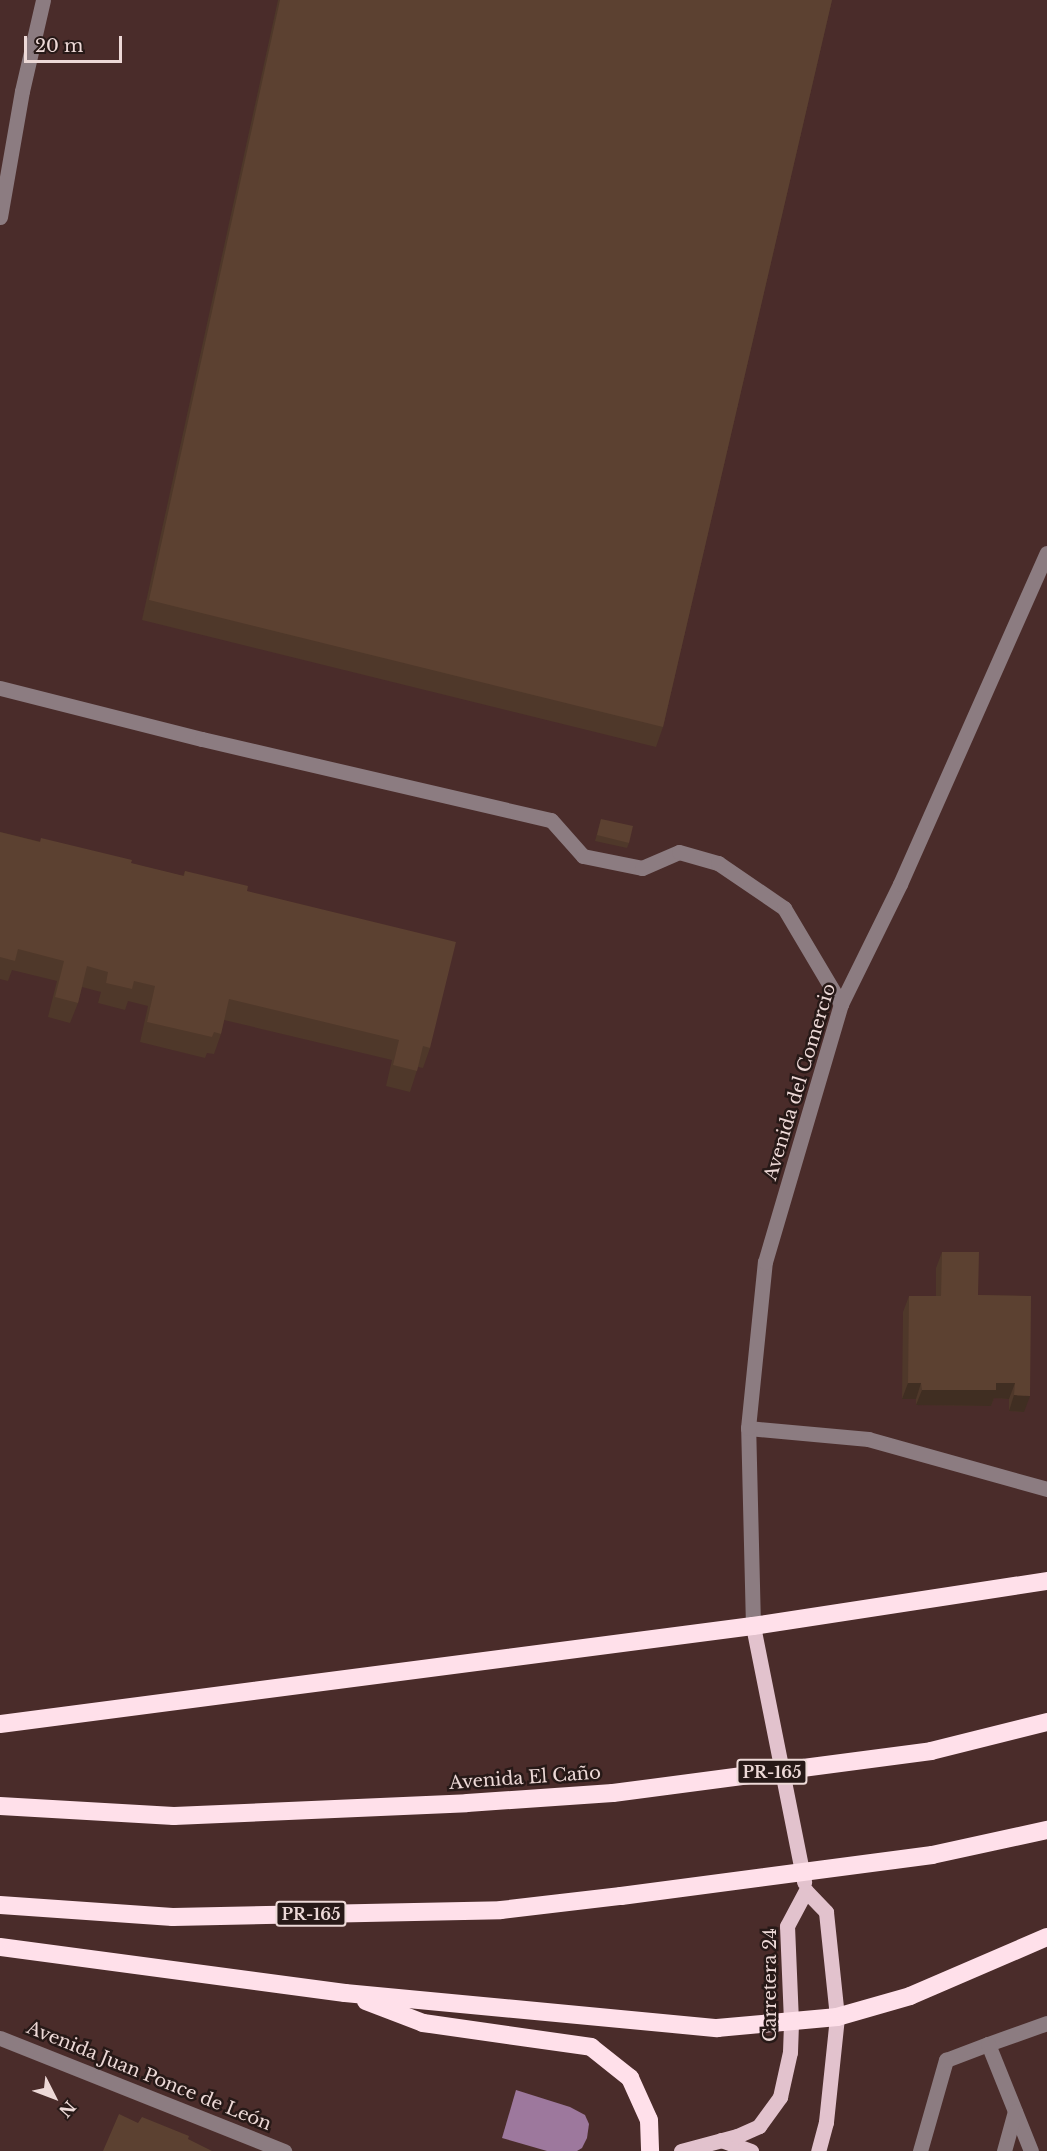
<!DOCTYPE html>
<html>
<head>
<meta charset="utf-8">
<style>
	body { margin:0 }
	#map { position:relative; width:1047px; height:2151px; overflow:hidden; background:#4a2c2a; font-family:"Libre Baskerville",serif }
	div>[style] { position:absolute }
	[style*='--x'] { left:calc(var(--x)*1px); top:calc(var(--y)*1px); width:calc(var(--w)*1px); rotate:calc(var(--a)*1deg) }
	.water>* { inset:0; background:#9d789d }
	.minor>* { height:15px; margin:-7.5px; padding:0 7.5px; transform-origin:7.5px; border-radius:7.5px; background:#8c7c81 }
	.major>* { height:15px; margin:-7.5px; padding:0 7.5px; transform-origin:7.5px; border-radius:7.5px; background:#e2c2cd }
	.highway>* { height:18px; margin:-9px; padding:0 9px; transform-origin:9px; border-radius:9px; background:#ffe0ea }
	.highway-bridge>* { height:18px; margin:-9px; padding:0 9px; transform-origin:9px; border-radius:9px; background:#ffe0ea }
	.wall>* { inset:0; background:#4f382a }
	.shaded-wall>* { inset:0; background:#402e22 }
	.building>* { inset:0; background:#5c4131 }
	span { translate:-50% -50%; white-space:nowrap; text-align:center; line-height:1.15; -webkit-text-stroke:5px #271917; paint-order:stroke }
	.shield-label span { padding:2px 4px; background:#271917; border:2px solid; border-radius:4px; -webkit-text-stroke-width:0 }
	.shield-label { font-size:16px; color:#edd9d7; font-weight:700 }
	.street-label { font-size:18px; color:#edd9d7 }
	.north { position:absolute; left:24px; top:2067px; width:60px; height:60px; -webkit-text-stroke:4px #271917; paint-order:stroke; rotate:132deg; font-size:16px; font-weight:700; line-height:24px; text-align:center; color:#edd9d7 }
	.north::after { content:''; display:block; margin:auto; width:21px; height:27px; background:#edd9d7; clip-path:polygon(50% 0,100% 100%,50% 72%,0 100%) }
	.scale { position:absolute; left:24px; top:36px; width:98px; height:27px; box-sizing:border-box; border:3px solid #edd9d7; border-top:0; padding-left:8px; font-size:18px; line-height:21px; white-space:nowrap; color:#edd9d7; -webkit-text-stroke:4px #271917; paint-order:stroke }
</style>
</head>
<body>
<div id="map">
	<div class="water">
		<i style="clip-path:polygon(516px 2090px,570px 2107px,585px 2115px,589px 2124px,587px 2138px,582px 2148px,577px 2151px,547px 2151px,502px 2138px)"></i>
	</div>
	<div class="minor">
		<i style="--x:0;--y:217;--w:128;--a:-80.1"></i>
		<i style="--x:22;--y:91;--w:93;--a:-77"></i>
		<i style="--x:0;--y:688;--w:208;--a:14.2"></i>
		<i style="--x:202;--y:739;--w:358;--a:13.1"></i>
		<i style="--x:551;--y:820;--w:48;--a:48.4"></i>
		<i style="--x:583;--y:856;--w:60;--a:11.5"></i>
		<i style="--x:642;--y:868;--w:40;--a:-23.4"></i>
		<i style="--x:679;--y:852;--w:41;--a:15.8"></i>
		<i style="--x:718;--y:863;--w:80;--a:34.3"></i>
		<i style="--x:784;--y:908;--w:112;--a:59.3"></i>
		<i style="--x:748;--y:1428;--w:121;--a:5.2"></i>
		<i style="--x:868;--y:1439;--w:186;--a:15.6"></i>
		<i style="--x:753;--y:1626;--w:198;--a:-91.4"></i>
		<i style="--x:748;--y:1428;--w:167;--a:-84.2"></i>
		<i style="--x:765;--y:1262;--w:269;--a:-73.6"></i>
		<i style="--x:841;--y:1004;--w:134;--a:-63.8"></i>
		<i style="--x:900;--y:884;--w:362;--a:-66.1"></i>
		<i style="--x:0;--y:2038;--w:306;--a:21.7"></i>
		<i style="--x:988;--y:2044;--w:63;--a:-19.6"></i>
		<i style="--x:920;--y:2151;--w:95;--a:-74.1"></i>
		<i style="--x:946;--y:2060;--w:45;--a:-20.9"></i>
		<i style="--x:988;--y:2044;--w:115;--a:68.1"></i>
		<i style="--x:1004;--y:2151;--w:41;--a:-74.6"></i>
	</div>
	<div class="major">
		<i style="--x:753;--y:1626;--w:261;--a:78.7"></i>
		<i style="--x:806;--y:1891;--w:29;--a:46"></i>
		<i style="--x:826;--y:1912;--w:106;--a:84"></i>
		<i style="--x:837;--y:2017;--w:106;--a:96"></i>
		<i style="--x:826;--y:2122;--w:30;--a:105"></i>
		<i style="--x:721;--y:2140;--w:32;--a:20"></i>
		<i style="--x:681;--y:2151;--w:58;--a:-15"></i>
		<i style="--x:737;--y:2136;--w:24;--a:-24"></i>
		<i style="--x:759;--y:2126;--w:36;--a:-54"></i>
		<i style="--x:780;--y:2097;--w:46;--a:-77.5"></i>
		<i style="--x:790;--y:2052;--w:31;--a:-88"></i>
		<i style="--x:791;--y:2021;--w:95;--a:-92.4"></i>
		<i style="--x:787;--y:1926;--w:40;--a:-62"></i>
	</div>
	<div class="highway">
		<i style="--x:0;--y:1724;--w:759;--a:-7.42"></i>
		<i style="--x:753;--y:1626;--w:297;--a:-8.7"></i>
		<i style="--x:931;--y:1751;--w:120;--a:-14"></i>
		<i style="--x:0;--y:1806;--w:174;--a:3.3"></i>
		<i style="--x:174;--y:1816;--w:293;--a:-2.5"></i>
		<i style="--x:467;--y:1803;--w:146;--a:-3.9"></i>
		<i style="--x:932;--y:1855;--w:118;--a:-12.3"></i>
		<i style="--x:0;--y:1905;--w:173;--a:4"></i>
		<i style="--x:173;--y:1917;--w:328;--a:-1.2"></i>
		<i style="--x:501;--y:1910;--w:121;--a:-6.7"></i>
		<i style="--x:0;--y:1947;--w:348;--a:7.6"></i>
		<i style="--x:345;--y:1993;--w:374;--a:5.4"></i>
		<i style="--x:717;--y:2028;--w:121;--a:-5.2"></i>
		<i style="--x:837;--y:2017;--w:76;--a:-16"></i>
		<i style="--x:910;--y:1996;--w:149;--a:-23.3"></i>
		<i style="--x:366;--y:2001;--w:61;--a:21.1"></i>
		<i style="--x:423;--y:2023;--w:170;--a:8.1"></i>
		<i style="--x:591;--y:2047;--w:50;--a:38.5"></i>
		<i style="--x:630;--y:2078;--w:46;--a:65.7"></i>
		<i style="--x:649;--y:2120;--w:31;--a:88"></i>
	</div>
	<div class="highway-bridge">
		<i style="--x:613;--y:1793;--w:321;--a:-7.5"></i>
		<i style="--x:621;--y:1896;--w:314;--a:-7.5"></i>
	</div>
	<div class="wall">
		<i style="clip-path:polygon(278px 0,832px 0,663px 727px,656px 747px,142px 620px)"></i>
		<i style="clip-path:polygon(601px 819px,629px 843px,627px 848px,595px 841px)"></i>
		<i style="clip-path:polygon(0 832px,183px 876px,185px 871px,247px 891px,430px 1048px,423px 1068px,418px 1067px,410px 1092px,386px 1086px,392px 1060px,224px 1020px,221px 1034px,214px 1054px,207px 1053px,205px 1058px,140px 1042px,148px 1006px,128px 1001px,125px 1010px,98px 1003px,101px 992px,82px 987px,78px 1003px,70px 1023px,48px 1017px,57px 981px,12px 970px,8px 981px,0 979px)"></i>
		<i style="clip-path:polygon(942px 1252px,978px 1295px,1031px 1296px,1024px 1412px,1009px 1411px,1009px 1399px,994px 1398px,991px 1406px,916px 1405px,916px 1399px,902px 1399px,903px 1312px,909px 1296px,936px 1296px,936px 1268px)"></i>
	</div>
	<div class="shaded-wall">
		<i style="clip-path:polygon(908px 1383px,921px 1383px,916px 1399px,902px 1399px)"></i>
		<i style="clip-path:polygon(996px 1383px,1015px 1383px,1009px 1399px,994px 1398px,991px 1406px,916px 1405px,922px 1390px)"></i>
		<i style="clip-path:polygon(1014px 1395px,1030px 1396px,1024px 1412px,1009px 1411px)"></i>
	</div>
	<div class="building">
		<i style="clip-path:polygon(280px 0,832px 0,663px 727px,149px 600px)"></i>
		<i style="clip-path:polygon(601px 819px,633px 826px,629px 843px,597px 835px)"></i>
		<i style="clip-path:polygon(0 832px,40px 842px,41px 838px,132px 860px,131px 863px,184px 876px,185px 871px,248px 886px,247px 891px,456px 942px,430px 1048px,423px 1046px,417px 1071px,393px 1065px,399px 1040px,229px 999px,221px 1034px,214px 1032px,212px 1037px,147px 1022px,155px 986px,134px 981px,132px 989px,106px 983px,108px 972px,87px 966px,78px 1003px,55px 997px,64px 961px,18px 949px,15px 961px,0 957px)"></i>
		<i style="clip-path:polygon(942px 1252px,979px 1252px,978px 1295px,1031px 1296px,1030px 1396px,1014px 1395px,1015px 1383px,996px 1383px,996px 1390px,922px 1390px,921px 1383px,908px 1383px,909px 1296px,941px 1296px)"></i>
		<i style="clip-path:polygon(119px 2114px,138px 2123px,142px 2117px,189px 2136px,188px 2139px,212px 2151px,103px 2151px)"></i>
	</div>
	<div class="shield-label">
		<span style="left:772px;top:1772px">PR-165</span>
		<span style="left:311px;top:1914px">PR-165</span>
	</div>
	<div class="street-label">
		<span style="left:800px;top:1082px;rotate:-73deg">Avenida del Comercio</span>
		<span style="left:525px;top:1778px;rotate:-4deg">Avenida El Caño</span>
		<span style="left:770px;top:1985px;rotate:-90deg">Carretera 24</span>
		<span style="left:149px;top:2076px;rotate:22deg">Avenida Juan Ponce de León</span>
	</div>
	<div class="north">N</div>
	<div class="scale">20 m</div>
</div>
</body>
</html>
